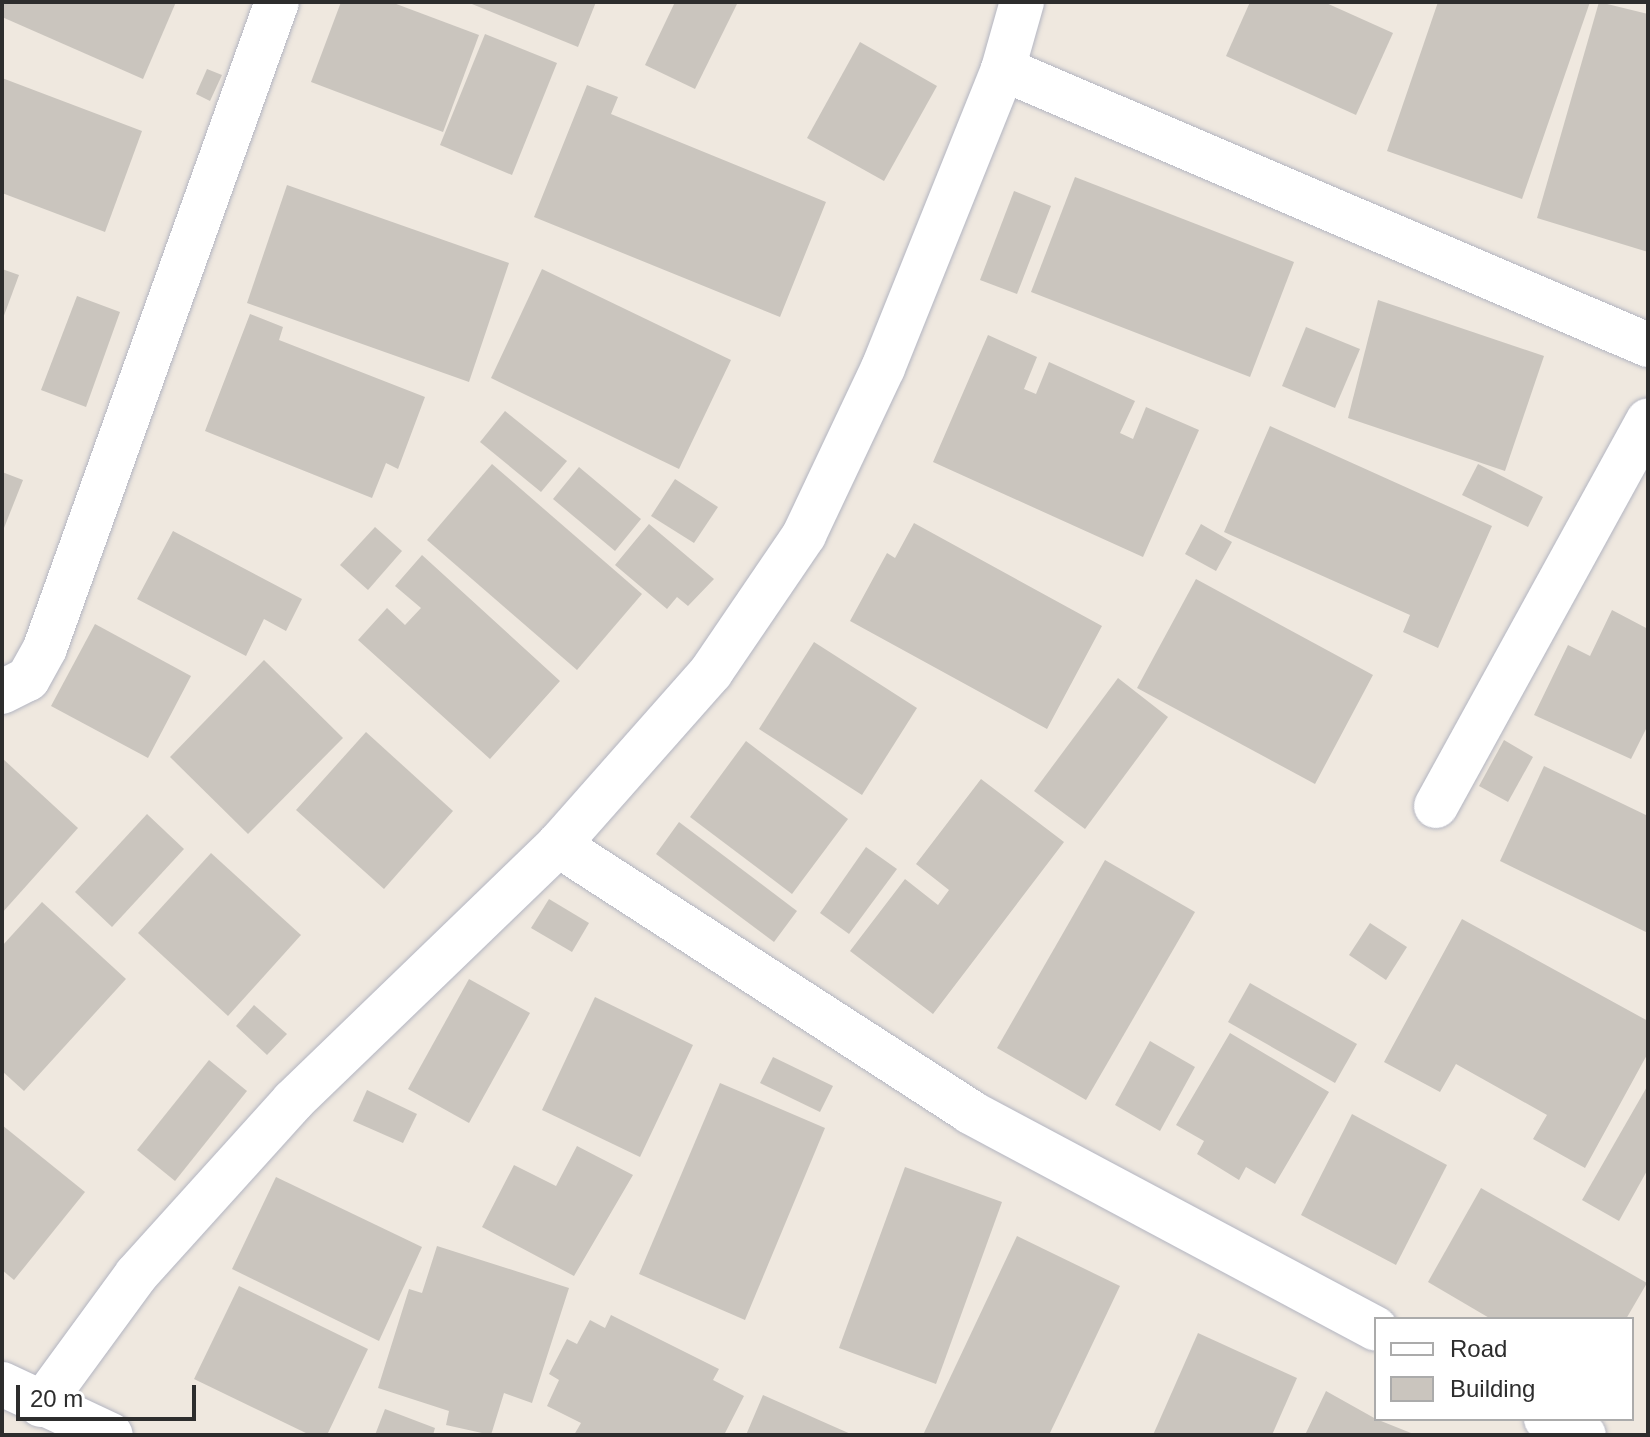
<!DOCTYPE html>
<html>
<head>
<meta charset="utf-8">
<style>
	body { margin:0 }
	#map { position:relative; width:1650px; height:1437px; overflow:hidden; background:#efe8df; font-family:Arial,sans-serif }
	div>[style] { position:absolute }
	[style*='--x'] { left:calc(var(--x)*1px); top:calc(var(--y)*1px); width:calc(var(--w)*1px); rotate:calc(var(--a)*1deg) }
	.building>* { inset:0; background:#cac5be }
	.roads { filter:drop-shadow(0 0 2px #b3b5c1) drop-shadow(0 0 2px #b3b5c1) }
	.minor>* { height:44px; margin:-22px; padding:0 22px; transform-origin:22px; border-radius:22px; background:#fff }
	span { translate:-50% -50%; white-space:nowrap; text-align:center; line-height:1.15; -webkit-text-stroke:6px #fff; paint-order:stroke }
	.frame { position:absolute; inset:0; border:4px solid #2d2d2d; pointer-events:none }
	.legend { position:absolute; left:1374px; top:1317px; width:260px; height:104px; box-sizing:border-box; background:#fff; border:2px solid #ababab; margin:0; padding:10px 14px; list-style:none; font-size:24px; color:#2d2d2d }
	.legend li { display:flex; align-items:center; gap:16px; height:40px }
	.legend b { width:40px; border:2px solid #ababab }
	.scale { position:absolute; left:16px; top:1385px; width:180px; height:36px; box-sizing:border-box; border:4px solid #2d2d2d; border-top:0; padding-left:10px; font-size:24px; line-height:28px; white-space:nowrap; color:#2d2d2d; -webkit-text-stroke:6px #fff; paint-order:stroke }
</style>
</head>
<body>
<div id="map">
	<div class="building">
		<i style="clip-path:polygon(2px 2px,176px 2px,143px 79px,2px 17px)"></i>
		<i style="clip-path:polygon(341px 2px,391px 2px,479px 35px,443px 132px,311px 82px)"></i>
		<i style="clip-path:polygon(467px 2px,596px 2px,578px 47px)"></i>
		<i style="clip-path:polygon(675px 2px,738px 2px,695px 89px,645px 65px)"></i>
		<i style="clip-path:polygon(1250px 2px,1324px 2px,1393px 33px,1356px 115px,1226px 56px)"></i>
		<i style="clip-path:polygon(1438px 2px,1590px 2px,1522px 199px,1387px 151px)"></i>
		<i style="clip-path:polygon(1599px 2px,1648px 14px,1648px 252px,1537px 218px)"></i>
		<i style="clip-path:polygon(485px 34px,557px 63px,512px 175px,440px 145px)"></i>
		<i style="clip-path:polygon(860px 42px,937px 86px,884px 181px,807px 138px)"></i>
		<i style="clip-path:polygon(207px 69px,222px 75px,210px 101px,196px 94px)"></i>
		<i style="clip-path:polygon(2px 78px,142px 131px,105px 232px,2px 193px)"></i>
		<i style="clip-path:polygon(587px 85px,618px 97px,611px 114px,826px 202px,780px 317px,534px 217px)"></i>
		<i style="clip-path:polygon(1075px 177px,1294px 262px,1250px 377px,1031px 292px)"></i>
		<i style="clip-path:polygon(287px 185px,509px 263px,469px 382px,247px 303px)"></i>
		<i style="clip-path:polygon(1014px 191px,1051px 206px,1017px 294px,980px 280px)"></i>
		<i style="clip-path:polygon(2px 269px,19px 275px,2px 321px)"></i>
		<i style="clip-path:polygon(542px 269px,731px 360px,679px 469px,491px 378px)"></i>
		<i style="clip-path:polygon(77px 296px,120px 312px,86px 407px,41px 390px)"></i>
		<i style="clip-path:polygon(1378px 300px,1544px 356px,1505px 471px,1348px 418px)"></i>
		<i style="clip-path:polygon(250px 314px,283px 327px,279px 340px,425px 397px,398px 469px,386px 463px,372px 498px,205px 431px)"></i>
		<i style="clip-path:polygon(1306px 327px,1360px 349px,1335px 408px,1282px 386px)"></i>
		<i style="clip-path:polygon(988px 335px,1037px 357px,1024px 389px,1036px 394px,1049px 362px,1135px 401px,1120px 433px,1133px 439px,1146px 407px,1199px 430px,1143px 557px,933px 462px)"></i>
		<i style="clip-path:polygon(505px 411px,567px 461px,541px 492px,480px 442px)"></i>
		<i style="clip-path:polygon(1270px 426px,1492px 526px,1438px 648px,1403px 632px,1410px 615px,1224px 532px)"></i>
		<i style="clip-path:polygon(492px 464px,642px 594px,577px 670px,427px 540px)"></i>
		<i style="clip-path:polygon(1478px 464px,1543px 497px,1528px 527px,1462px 495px)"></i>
		<i style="clip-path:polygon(579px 467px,641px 519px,615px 551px,553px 499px)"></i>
		<i style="clip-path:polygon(2px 472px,23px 480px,2px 533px)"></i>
		<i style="clip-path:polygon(675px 479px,718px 507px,694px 543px,651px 516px)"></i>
		<i style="clip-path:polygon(914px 523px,1102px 626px,1047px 729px,850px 621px,887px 553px,895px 558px)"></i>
		<i style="clip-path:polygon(649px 524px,714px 579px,688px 606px,677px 597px,667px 609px,615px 565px)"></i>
		<i style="clip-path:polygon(1201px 524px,1232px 542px,1216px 571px,1185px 554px)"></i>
		<i style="clip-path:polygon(375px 527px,402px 551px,368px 590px,340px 565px)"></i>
		<i style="clip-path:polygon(173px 531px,302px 599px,286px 631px,264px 619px,246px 656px,137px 599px)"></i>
		<i style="clip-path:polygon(422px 555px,560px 681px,490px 759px,358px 640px,387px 608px,405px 625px,421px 608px,395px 586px)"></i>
		<i style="clip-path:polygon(1196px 579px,1373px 675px,1315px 784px,1137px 688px)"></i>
		<i style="clip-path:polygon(1612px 610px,1648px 629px,1648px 725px,1631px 759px,1534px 715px,1568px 645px,1590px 656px)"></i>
		<i style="clip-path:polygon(95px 624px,191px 676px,148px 758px,51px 706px)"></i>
		<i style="clip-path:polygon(814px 642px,917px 708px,862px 795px,759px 729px)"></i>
		<i style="clip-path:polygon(264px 660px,343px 738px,248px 834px,170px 757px)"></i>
		<i style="clip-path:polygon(1118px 678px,1168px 717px,1085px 829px,1034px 791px)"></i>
		<i style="clip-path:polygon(366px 732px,453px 811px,384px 889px,296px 810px)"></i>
		<i style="clip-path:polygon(1504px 740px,1533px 757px,1508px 802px,1479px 786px)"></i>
		<i style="clip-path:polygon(746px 741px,848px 819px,792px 894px,690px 817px)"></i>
		<i style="clip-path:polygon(2px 758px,78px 828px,2px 913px)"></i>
		<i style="clip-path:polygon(1544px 766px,1648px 816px,1648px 933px,1500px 861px)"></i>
		<i style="clip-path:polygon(981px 779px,1064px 842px,933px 1014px,850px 951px,905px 879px,938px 905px,949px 890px,916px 864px)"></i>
		<i style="clip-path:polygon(147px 814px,184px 849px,112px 927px,75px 892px)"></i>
		<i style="clip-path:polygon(679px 822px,797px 911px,774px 942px,656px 854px)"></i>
		<i style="clip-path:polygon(866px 847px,897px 869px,849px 934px,820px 913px)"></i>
		<i style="clip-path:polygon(211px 853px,301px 935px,228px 1016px,138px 933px)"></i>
		<i style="clip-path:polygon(1105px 860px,1195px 912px,1086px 1100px,997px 1048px)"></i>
		<i style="clip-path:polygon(549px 899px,589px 923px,572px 952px,531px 928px)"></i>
		<i style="clip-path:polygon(42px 902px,126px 979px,24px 1091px,2px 1071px,2px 946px)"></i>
		<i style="clip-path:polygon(1462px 919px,1648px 1021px,1648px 1053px,1585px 1168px,1533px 1139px,1547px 1115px,1456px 1064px,1440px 1092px,1384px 1062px)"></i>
		<i style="clip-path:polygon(1370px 923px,1407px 947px,1386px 980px,1349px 955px)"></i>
		<i style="clip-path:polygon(469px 979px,530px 1013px,469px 1123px,408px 1089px)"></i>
		<i style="clip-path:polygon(1250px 983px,1357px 1044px,1335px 1083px,1228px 1022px)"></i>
		<i style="clip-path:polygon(595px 997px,693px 1045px,640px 1157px,542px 1110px)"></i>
		<i style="clip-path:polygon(254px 1005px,287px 1034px,267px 1055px,236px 1026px)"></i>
		<i style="clip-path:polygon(1230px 1033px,1329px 1092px,1275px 1184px,1246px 1167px,1239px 1180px,1197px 1154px,1204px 1141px,1176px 1125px)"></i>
		<i style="clip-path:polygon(1150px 1041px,1195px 1067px,1160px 1131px,1115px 1105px)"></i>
		<i style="clip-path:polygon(773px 1057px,833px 1086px,820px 1112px,760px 1083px)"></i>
		<i style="clip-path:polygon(209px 1060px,247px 1091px,175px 1181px,137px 1150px)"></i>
		<i style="clip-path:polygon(720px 1083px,825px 1128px,745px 1320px,639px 1274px)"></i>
		<i style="clip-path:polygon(1648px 1085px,1648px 1169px,1619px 1221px,1582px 1200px)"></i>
		<i style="clip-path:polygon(367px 1090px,417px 1114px,403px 1143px,353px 1121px)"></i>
		<i style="clip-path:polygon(1352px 1114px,1447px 1165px,1396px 1265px,1301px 1215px)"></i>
		<i style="clip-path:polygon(2px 1125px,85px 1192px,14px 1280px,2px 1270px)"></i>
		<i style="clip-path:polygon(577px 1146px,633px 1175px,574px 1276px,482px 1227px,514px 1165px,556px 1186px)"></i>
		<i style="clip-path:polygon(905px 1167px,1002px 1202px,936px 1384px,839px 1348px)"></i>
		<i style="clip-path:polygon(276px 1177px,422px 1247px,379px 1341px,232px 1269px)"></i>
		<i style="clip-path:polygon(1481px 1188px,1647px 1283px,1626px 1319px,1491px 1319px,1428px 1282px)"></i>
		<i style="clip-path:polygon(1017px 1236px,1120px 1286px,1049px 1435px,923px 1435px)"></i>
		<i style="clip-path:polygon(437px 1246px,569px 1288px,532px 1403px,504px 1393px,491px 1435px,446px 1425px,449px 1411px,378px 1388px,409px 1289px,422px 1293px)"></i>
		<i style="clip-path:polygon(239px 1286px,368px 1349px,327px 1435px,310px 1435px,194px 1379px)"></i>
		<i style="clip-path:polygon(611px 1315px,719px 1369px,713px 1380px,744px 1396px,724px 1435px,574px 1435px,581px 1423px,547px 1406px,559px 1380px,549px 1374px,567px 1339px,577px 1344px,590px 1320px,605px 1328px)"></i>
		<i style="clip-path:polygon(1198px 1333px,1297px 1378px,1272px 1435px,1153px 1435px)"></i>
		<i style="clip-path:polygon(1326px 1391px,1376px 1419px,1416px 1435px,1305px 1435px)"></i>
		<i style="clip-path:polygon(763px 1395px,819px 1420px,853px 1435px,746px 1435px)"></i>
		<i style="clip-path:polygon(385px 1409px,435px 1428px,433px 1435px,375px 1435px)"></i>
	</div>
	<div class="roads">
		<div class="minor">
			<i style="--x:1003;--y:69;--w:702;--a:23.17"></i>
			<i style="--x:2;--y:692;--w:29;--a:-27"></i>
			<i style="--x:28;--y:679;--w:35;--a:-61"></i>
			<i style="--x:45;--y:648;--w:686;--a:-70.25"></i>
			<i style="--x:1436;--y:806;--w:440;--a:-61.2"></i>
			<i style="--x:558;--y:845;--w:491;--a:32.9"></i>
			<i style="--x:970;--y:1112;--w:460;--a:28.1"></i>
			<i style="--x:2;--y:1384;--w:120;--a:25.1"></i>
			<i style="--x:41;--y:1405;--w:161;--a:-53.8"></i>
			<i style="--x:136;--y:1275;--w:234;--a:-47.9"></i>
			<i style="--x:293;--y:1101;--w:368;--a:-44"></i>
			<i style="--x:558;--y:845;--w:231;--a:-48.5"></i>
			<i style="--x:711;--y:672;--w:166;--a:-55.8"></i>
			<i style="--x:804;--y:535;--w:185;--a:-64.7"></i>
			<i style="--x:883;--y:368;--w:322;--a:-68.1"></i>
			<i style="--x:1003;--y:69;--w:70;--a:-74.2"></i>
			<i style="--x:1546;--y:1419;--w:41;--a:22.8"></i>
		</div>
	</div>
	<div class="frame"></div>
	<ul class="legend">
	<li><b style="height:10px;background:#fff"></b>Road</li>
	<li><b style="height:22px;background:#cac5be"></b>Building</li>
	</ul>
	<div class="scale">20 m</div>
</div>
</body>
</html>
